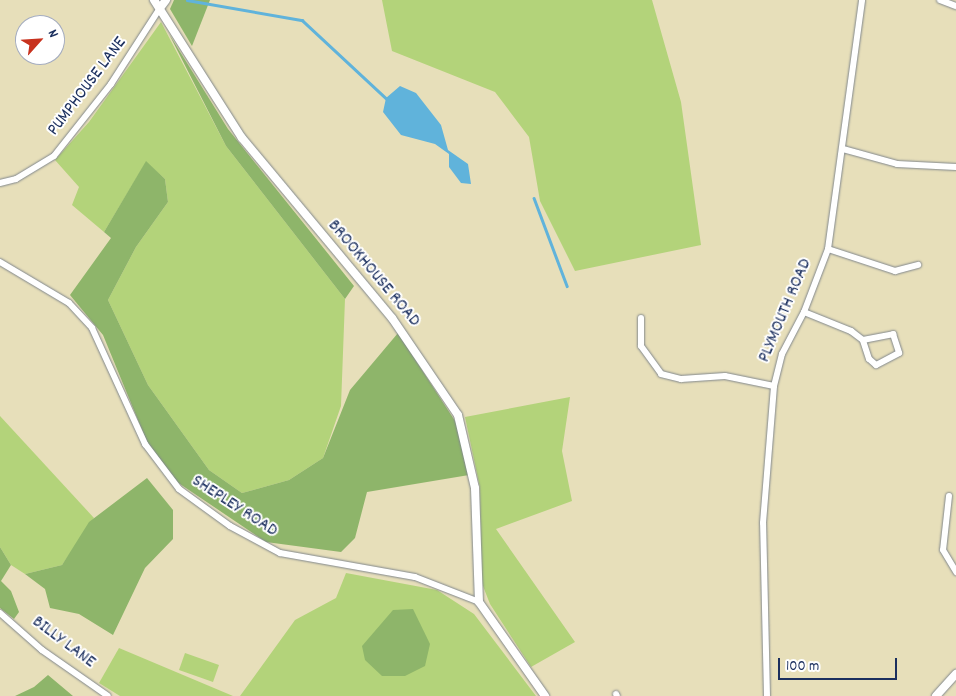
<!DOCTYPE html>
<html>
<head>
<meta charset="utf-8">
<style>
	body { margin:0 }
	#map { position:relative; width:956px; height:696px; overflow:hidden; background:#e7dfba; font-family:Dekko,sans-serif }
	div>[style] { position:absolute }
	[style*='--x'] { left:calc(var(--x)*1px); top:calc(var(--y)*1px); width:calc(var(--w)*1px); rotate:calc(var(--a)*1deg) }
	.green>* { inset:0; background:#b3d37a }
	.forest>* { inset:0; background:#8eb56a }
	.water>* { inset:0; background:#60b3db }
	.stream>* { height:2.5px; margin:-1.25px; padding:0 1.25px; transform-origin:1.25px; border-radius:1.25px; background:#60b3db }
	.roads { filter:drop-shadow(0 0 1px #81878c) drop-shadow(0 0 1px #81878c) }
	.minor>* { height:6px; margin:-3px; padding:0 3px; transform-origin:3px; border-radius:3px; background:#fff }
	.tertiary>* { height:8px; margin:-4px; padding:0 4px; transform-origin:4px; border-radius:4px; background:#fff }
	span { translate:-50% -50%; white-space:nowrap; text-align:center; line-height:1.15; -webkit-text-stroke:4px #fff; paint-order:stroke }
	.street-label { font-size:18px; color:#1b2f5e }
	.north { position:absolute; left:15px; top:15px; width:50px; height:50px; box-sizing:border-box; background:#fff; border:1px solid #a4acbf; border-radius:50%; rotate:64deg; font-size:14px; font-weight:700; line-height:20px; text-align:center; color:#1b2f5e }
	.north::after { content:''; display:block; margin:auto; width:18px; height:22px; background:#c8321e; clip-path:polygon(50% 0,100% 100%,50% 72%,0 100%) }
	.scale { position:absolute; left:778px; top:658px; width:119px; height:22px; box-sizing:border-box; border:2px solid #1b2f5e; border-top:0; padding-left:6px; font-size:15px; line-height:18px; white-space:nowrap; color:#1b2f5e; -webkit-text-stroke:4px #fff; paint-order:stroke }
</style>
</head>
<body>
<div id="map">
	<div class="green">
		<i style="clip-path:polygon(382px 0,652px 0,681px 102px,701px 245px,575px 271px,540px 201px,529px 137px,495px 92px,392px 51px)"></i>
		<i style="clip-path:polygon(161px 22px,226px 146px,345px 299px,341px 406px,323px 458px,289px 480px,242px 493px,209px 470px,148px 385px,108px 300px,136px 247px,168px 202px,165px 179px,146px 162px,104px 232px,72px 205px,79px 187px,55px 160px,89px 122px)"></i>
		<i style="clip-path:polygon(570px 397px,562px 451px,572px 501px,496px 529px,575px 642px,531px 667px,490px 604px,481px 581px,480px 488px,465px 417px)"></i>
		<i style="clip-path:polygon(0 416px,94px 518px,62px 565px,25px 574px,11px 565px,0 547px)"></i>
		<i style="clip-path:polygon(346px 573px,437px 590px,474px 614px,536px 696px,240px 696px,295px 620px,336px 598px)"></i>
		<i style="clip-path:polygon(119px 648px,233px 696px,120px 696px,99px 683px)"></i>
		<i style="clip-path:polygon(185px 653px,219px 665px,213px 682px,179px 670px)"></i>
	</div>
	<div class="forest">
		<i style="clip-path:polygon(174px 0,210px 0,192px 46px,170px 9px)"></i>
		<i style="clip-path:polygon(169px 34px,228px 129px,354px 286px,345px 299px,226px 146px)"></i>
		<i style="clip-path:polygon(146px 161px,165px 179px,168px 202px,136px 247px,108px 300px,148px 385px,209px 470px,242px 493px,289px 480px,323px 458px,350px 390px,398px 333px,457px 424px,469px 475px,367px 492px,355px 538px,341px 552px,266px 542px,177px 482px,147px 442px,103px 335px,70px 295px,111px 238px,104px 232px)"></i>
		<i style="clip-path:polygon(147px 478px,173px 510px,173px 539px,145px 568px,113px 635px,79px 614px,50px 608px,45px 589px,25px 574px,62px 565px,89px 522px)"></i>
		<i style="clip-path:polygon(0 547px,11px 565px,1px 581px,11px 591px,19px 612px,14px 619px,0 608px)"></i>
		<i style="clip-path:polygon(413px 609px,430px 644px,425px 666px,405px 676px,382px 676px,365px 660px,362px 646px,393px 610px)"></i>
		<i style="clip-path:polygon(48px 675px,73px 696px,15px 696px,34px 687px)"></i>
	</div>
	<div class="water">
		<i style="clip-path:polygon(400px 86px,416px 93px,441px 125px,448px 150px,468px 164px,471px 184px,461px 183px,449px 167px,449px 154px,435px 144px,401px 135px,383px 112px,386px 98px)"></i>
	</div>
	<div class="stream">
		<i style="--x:187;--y:0;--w:117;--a:9.9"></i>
		<i style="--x:302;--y:20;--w:115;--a:42.9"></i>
		<i style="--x:534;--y:198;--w:94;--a:69.4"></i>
	</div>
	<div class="roads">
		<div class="minor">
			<i style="--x:940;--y:0;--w:17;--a:21"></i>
			<i style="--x:843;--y:149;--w:56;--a:15.5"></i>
			<i style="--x:897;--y:164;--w:59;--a:2.9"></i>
			<i style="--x:0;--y:183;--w:16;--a:-14"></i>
			<i style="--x:16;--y:179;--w:44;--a:-31.2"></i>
			<i style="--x:54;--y:156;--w:92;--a:-51.6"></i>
			<i style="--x:111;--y:84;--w:90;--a:-57.2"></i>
			<i style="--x:828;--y:249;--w:71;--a:18.2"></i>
			<i style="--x:895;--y:271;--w:24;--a:-15"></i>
			<i style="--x:0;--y:262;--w:80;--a:30.7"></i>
			<i style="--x:69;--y:303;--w:34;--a:47"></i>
			<i style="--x:92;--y:328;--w:128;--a:65.4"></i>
			<i style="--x:145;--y:444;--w:56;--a:52.9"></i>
			<i style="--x:179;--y:489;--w:63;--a:36"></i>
			<i style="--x:230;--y:526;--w:57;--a:28.4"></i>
			<i style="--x:280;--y:553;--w:137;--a:10.1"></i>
			<i style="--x:415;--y:577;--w:69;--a:21.3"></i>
			<i style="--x:804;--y:312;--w:51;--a:22"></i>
			<i style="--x:851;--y:331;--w:15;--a:37"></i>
			<i style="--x:863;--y:340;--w:31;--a:-11"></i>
			<i style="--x:893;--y:334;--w:20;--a:72"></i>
			<i style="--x:899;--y:353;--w:26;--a:152"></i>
			<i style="--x:876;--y:365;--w:9;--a:-139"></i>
			<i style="--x:869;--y:359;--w:20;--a:-108"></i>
			<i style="--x:641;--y:318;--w:28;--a:90"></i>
			<i style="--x:641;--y:346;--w:34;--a:54"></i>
			<i style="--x:661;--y:374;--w:21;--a:14"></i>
			<i style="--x:681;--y:379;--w:44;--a:-3.9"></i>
			<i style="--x:725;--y:376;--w:50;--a:11.5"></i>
			<i style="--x:949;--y:496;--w:54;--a:96.3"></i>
			<i style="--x:943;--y:550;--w:26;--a:59"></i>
			<i style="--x:0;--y:613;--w:56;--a:41.4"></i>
			<i style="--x:42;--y:650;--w:80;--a:34.9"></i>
			<i style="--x:616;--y:694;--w:2;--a:63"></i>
			<i style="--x:767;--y:696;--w:173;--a:-91.3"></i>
			<i style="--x:763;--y:523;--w:137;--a:-85.4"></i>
			<i style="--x:774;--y:386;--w:33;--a:-76"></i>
			<i style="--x:782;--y:354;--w:47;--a:-62.4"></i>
			<i style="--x:804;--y:312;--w:67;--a:-69.1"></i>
			<i style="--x:828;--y:249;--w:251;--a:-82.2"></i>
		</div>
		<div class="tertiary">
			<i style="--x:154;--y:0;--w:164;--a:57.5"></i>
			<i style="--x:242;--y:138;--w:234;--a:50.2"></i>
			<i style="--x:392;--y:318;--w:117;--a:55.8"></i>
			<i style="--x:458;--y:415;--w:75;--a:76.9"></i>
			<i style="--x:475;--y:488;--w:114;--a:88"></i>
			<i style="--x:479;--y:602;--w:115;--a:54.9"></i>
			<i style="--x:160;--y:8;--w:10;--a:-53"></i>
			<i style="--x:936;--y:696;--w:30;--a:-48"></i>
		</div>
	</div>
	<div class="street-label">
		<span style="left:88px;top:87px;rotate:-53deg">PUMPHOUSE LANE</span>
		<span style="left:373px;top:274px;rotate:50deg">BROOKHOUSE ROAD</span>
		<span style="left:786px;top:311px;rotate:-67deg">PLYMOUTH ROAD</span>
		<span style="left:234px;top:507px;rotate:33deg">SHEPLEY ROAD</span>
		<span style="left:63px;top:643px;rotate:37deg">BILLY LANE</span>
	</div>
	<div class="north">N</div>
	<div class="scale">100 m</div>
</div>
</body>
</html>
